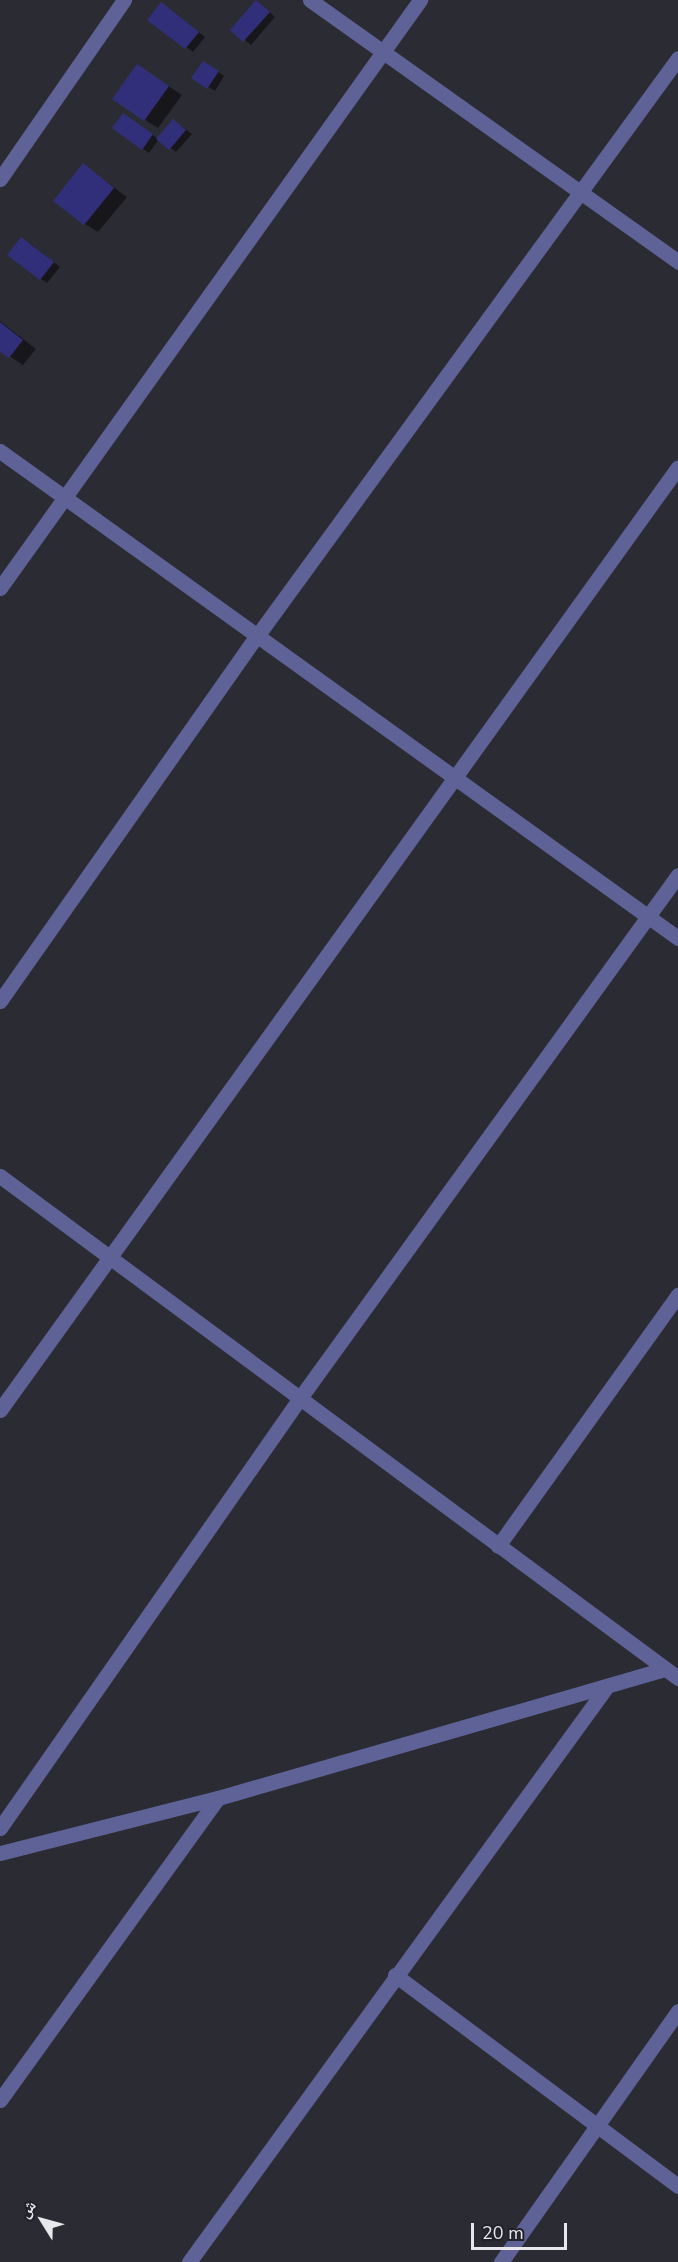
<!DOCTYPE html>
<html>
<head>
<meta charset="utf-8">
<style>
	body { margin:0 }
	#map { position:relative; width:678px; height:2262px; overflow:hidden; background:#2b2c33; font-family:"Nunito Sans","Noto Naskh Arabic",sans-serif }
	div>[style] { position:absolute }
	[style*='--x'] { left:calc(var(--x)*1px); top:calc(var(--y)*1px); width:calc(var(--w)*1px); rotate:calc(var(--a)*1deg) }
	.shadow>* { inset:0; background:#0007 }
	.building>* { inset:0; background:#322f7a }
	.minor>* { height:15px; margin:-7.5px; padding:0 7.5px; transform-origin:7.5px; border-radius:7.5px; background:#5f6297 }
	span { translate:-50% -50%; white-space:nowrap; text-align:center; line-height:1.15; -webkit-text-stroke:4.5px #212229; paint-order:stroke }
	.north { position:absolute; left:12px; top:2190px; width:60px; height:60px; -webkit-text-stroke:4px #212229; paint-order:stroke; rotate:307deg; font-size:16px; font-weight:700; line-height:24px; text-align:center; color:#e7e7ec }
	.north::after { content:''; display:block; margin:auto; width:21px; height:27px; background:#e7e7ec; clip-path:polygon(50% 0,100% 100%,50% 72%,0 100%) }
	.scale { position:absolute; left:471px; top:2223px; width:96px; height:27px; box-sizing:border-box; border:3px solid #e7e7ec; border-top:0; padding-left:8px; font-size:18px; line-height:21px; white-space:nowrap; color:#e7e7ec; -webkit-text-stroke:4px #212229; paint-order:stroke }
</style>
</head>
<body>
<div id="map">
	<div class="shadow">
		<i style="clip-path:polygon(263px 6px,275px 17px,251px 45px,232px 30px)"></i>
		<i style="clip-path:polygon(168px 8px,205px 37px,193px 52px,149px 19px)"></i>
		<i style="clip-path:polygon(138px 66px,182px 95px,158px 128px,145px 120px)"></i>
		<i style="clip-path:polygon(210px 66px,224px 76px,215px 91px,194px 78px)"></i>
		<i style="clip-path:polygon(130px 118px,158px 139px,174px 121px,192px 134px,176px 152px,159px 139px,149px 153px,143px 149px)"></i>
		<i style="clip-path:polygon(83px 165px,127px 197px,98px 232px,85px 224px)"></i>
		<i style="clip-path:polygon(28px 242px,60px 267px,47px 283px,41px 279px)"></i>
		<i style="clip-path:polygon(0 321px,36px 349px,23px 365px,0 350px)"></i>
	</div>
	<div class="building">
		<i style="clip-path:polygon(256px 0,270px 12px,243px 42px,230px 30px)"></i>
		<i style="clip-path:polygon(161px 2px,199px 32px,185px 49px,147px 20px)"></i>
		<i style="clip-path:polygon(203px 61px,219px 71px,207px 89px,191px 78px)"></i>
		<i style="clip-path:polygon(137px 64px,169px 86px,144px 121px,112px 99px)"></i>
		<i style="clip-path:polygon(123px 113px,153px 134px,142px 150px,112px 128px)"></i>
		<i style="clip-path:polygon(173px 119px,186px 130px,169px 150px,156px 139px)"></i>
		<i style="clip-path:polygon(83px 163px,114px 188px,84px 225px,53px 201px)"></i>
		<i style="clip-path:polygon(21px 237px,54px 262px,40px 280px,7px 255px)"></i>
		<i style="clip-path:polygon(0 322px,23px 340px,9px 358px,0 352px)"></i>
	</div>
	<div class="minor">
		<i style="--x:310;--y:0;--w:452;--a:35.4"></i>
		<i style="--x:0;--y:179;--w:218;--a:-55.3"></i>
		<i style="--x:0;--y:451;--w:835;--a:35.69"></i>
		<i style="--x:0;--y:588;--w:723;--a:-54.46"></i>
		<i style="--x:0;--y:1001;--w:446;--a:-54.9"></i>
		<i style="--x:257;--y:636;--w:715;--a:-53.93"></i>
		<i style="--x:0;--y:1176;--w:844;--a:36.52"></i>
		<i style="--x:0;--y:1410;--w:1161;--a:-54.28"></i>
		<i style="--x:498;--y:1546;--w:309;--a:-54.4"></i>
		<i style="--x:0;--y:1828;--w:524;--a:-55.1"></i>
		<i style="--x:300;--y:1398;--w:645;--a:-54.14"></i>
		<i style="--x:0;--y:1853;--w:225;--a:-14.2"></i>
		<i style="--x:218;--y:1798;--w:464;--a:-16.1"></i>
		<i style="--x:395;--y:1975;--w:353;--a:36.7"></i>
		<i style="--x:0;--y:2100;--w:372;--a:-54.2"></i>
		<i style="--x:189;--y:2262;--w:708;--a:-54.02"></i>
		<i style="--x:501;--y:2262;--w:307;--a:-54.8"></i>
	</div>
	<div class="north">ش</div>
	<div class="scale">20 m</div>
</div>
</body>
</html>
